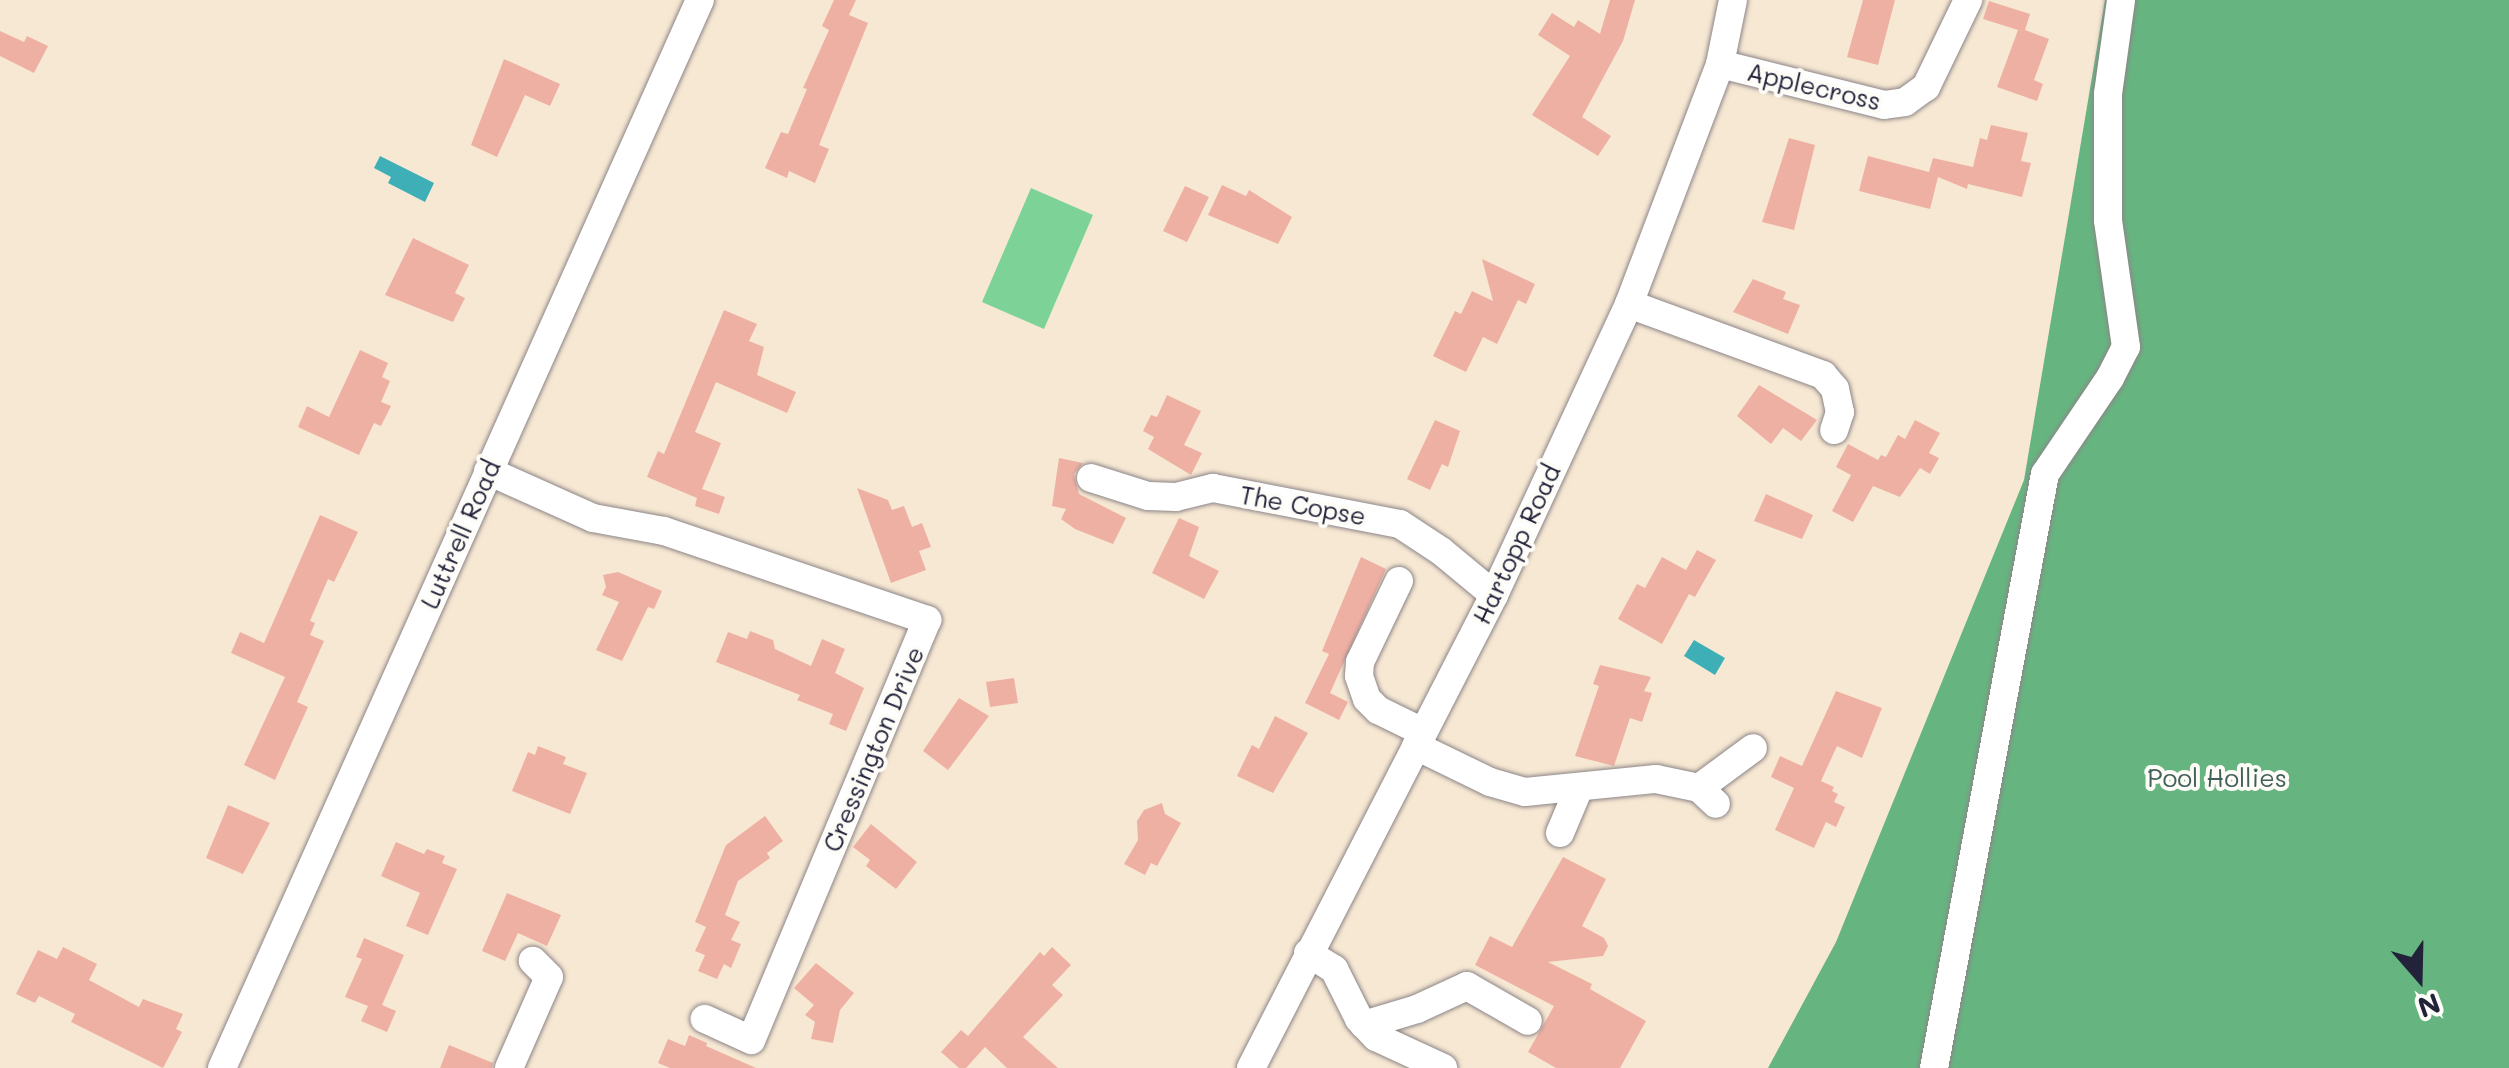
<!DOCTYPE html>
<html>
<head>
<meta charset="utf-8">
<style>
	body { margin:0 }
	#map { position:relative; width:2509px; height:1068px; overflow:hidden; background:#f7e8d3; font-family:Mali,sans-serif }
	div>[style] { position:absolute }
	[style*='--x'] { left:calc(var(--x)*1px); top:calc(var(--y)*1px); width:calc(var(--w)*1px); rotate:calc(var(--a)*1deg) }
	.green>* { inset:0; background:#7dd397 }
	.forest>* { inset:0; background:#66b580 }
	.water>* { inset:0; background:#3eaeb7 }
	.building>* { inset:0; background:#efb0a4 }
	.roads { filter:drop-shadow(0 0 2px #8c8587) drop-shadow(0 0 2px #8c8587) }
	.minor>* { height:28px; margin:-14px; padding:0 14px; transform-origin:14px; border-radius:14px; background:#fff }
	span { translate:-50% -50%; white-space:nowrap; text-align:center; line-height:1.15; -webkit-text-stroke:8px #fdfcf7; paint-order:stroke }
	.street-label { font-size:25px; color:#22223b }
	.park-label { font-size:25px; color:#42605b }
	.north { position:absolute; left:2369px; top:928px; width:100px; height:100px; -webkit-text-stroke:8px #fdfcf7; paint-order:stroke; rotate:160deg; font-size:28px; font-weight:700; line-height:40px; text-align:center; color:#22223b }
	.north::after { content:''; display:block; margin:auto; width:35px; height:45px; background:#22223b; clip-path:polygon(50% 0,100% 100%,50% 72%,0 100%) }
</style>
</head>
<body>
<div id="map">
	<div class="green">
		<i style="clip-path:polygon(1031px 188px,1093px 215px,1044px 329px,982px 302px)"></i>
	</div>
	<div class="forest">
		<i style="clip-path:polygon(2105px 0,2509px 0,2509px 1068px,1768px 1068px,1836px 942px,2024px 480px)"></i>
	</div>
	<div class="water">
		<i style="clip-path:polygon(380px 156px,434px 183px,425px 202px,388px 183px,391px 177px,374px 168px)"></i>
		<i style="clip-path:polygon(1694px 640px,1725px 658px,1715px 675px,1684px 656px)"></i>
	</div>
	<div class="building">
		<i style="clip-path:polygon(834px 0,856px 0,849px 15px,868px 23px,819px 145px,829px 149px,815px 183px,789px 171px,787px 178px,765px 168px,781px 132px,788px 134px,807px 89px,803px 88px,829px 30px,822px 26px)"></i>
		<i style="clip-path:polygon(1610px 0,1635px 0,1623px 41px,1582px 117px,1611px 136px,1598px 156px,1532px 115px,1570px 56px,1538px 35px,1552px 13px,1574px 27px,1578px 20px,1600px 34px)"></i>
		<i style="clip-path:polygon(1863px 0,1895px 0,1878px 65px,1847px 57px)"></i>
		<i style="clip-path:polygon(1989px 1px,2030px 14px,2025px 30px,2049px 39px,2034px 80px,2043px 84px,2037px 101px,1997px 87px,2018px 30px,1983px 19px)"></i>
		<i style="clip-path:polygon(0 31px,24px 42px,27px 36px,48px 46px,34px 73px,0 56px)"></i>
		<i style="clip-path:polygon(504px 59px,560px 84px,550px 106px,525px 95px,497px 157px,471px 145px)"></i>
		<i style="clip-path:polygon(1991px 125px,2028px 133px,2021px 161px,2031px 163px,2022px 197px,1968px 184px,1967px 189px,1938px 177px,1930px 209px,1859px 191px,1868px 156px,1929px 172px,1933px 158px,1973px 167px,1980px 138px,1987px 140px)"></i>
		<i style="clip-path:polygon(1789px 138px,1815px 145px,1794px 230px,1762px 222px)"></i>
		<i style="clip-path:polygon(1222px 185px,1246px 196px,1249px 190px,1292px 217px,1278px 244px,1208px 215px)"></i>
		<i style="clip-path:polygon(1185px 186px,1209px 197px,1187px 242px,1163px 231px)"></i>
		<i style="clip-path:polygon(413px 238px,469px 265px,455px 293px,465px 298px,453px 322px,385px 295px)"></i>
		<i style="clip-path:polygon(1482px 259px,1535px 284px,1526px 304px,1518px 300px,1497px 344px,1483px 337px,1466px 372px,1433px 356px,1455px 311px,1461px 314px,1472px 291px,1493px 301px)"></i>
		<i style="clip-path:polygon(1753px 279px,1786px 292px,1783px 299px,1800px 305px,1788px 334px,1733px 312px)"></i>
		<i style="clip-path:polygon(724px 310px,757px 324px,749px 341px,764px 347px,757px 375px,796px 392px,787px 413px,716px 382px,695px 432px,721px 443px,702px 489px,725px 497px,719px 514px,695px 506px,697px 498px,647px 477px,658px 451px,664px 454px)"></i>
		<i style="clip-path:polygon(360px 350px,388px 363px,382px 377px,390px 381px,381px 402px,391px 406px,381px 426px,374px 423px,359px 455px,298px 427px,307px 406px,329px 417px)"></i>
		<i style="clip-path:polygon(1759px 385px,1817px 420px,1801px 441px,1783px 428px,1771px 444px,1737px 416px)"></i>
		<i style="clip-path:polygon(1167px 395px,1201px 411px,1184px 445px,1202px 453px,1191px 475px,1148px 449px,1154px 437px,1143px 431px,1151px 415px,1157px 417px)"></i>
		<i style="clip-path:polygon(1435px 420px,1460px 431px,1448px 467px,1442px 464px,1430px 490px,1407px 479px)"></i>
		<i style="clip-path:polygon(1915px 420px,1940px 433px,1929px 453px,1939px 458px,1930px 474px,1920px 468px,1900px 497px,1873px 486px,1853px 522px,1832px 511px,1851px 475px,1836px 467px,1848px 444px,1878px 460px,1881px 455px,1886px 457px,1898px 435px,1905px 439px)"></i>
		<i style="clip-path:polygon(1059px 458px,1083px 463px,1074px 474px,1079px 494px,1126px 518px,1113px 544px,1075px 529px,1061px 519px,1066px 509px,1052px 506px)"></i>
		<i style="clip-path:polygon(857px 488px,888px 500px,892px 510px,904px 506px,912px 527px,922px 523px,931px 547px,919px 551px,926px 570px,891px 583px)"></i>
		<i style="clip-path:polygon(1766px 494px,1813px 515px,1802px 539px,1754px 521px)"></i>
		<i style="clip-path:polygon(320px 515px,358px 532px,334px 582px,328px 579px,310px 621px,315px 623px,310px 635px,324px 641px,297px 702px,308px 707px,275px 780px,244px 765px,285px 677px,231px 653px,240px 632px,264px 643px)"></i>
		<i style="clip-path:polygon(1179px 518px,1199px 527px,1189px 556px,1219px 571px,1204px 599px,1152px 573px)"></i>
		<i style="clip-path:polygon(1697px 550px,1716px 560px,1695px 597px,1689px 594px,1662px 644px,1618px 619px,1637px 584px,1645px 588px,1662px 557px,1686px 570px)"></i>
		<i style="clip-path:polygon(1361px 557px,1386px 569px,1330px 693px,1348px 702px,1339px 720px,1305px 703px,1329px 654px,1322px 651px)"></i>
		<i style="clip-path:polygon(618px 572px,662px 591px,654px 609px,648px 607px,622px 661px,596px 650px,619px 602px,602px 595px,606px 587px,603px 575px)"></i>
		<i style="clip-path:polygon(750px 631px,773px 640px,775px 649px,811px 666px,822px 639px,845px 649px,835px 673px,864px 688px,846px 731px,829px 724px,833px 714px,797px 700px,800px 695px,716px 662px,728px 632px,747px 639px)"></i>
		<i style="clip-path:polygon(1600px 665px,1651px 677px,1644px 691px,1652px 693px,1642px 722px,1630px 718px,1614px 766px,1575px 756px,1599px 686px,1593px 684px)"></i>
		<i style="clip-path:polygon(1014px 678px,1018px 703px,990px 707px,986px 682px)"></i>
		<i style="clip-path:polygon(1836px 691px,1882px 708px,1862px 758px,1837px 746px,1821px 781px,1834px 787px,1832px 791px,1838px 794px,1834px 802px,1845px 807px,1836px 827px,1826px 822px,1814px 848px,1775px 830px,1794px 788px,1771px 777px,1780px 756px,1802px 766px)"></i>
		<i style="clip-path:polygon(959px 698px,989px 716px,948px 770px,923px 751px)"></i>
		<i style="clip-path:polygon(1275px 716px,1308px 733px,1273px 793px,1237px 776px,1252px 745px,1259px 749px)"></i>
		<i style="clip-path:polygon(538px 746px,566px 757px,563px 764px,587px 773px,570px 814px,512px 791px,528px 752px,535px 755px)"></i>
		<i style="clip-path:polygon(1162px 803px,1165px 814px,1181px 823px,1157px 866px,1151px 863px,1145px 875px,1124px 864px,1138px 840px,1137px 821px,1144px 810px)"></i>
		<i style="clip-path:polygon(228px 805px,270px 823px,243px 874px,206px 858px)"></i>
		<i style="clip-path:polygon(765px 816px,783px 841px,767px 853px,770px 858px,738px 881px,725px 915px,740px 922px,731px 940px,741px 944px,731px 968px,724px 964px,717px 979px,698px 971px,705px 955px,695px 951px,706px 927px,695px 922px,726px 845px)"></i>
		<i style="clip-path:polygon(871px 824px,917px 862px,896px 889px,866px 866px,870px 860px,853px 847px)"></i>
		<i style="clip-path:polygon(396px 842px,424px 854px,427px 849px,445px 856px,442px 863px,457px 869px,428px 935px,406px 926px,420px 893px,381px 876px)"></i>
		<i style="clip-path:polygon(1563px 857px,1606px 879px,1582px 926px,1604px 938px,1608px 946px,1603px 956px,1548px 962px,1592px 984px,1590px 989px,1646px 1021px,1620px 1068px,1556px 1068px,1528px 1052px,1554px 1006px,1475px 965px,1490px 936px,1512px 947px)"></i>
		<i style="clip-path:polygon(507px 893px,561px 915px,547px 946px,518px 933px,505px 961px,482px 951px)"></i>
		<i style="clip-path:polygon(364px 938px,404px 955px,382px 1005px,396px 1011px,387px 1032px,361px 1021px,368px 1006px,345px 997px,362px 959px,356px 957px)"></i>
		<i style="clip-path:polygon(63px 947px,97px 964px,89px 980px,139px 1007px,143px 999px,183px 1014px,176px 1029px,182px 1032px,163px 1068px,71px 1022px,75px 1014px,39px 996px,35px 1003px,16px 994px,38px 950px,57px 959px)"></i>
		<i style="clip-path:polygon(1052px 947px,1071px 965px,1052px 985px,1063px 995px,1023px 1037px,1058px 1068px,1007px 1068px,985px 1047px,966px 1068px,959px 1068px,941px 1052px,961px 1030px,968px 1036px,1040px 952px,1044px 956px)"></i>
		<i style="clip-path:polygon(816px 963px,854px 993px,840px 1010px,833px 1043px,811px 1039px,815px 1022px,805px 1015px,814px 1005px,794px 988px)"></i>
		<i style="clip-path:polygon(689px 1035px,707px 1043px,706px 1046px,756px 1068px,670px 1068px,658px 1063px,668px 1039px,685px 1046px)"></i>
		<i style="clip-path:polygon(449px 1045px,493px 1063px,492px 1068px,440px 1068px)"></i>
	</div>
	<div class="roads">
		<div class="minor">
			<i style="--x:1720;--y:64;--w:169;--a:14"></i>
			<i style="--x:1884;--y:105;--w:21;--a:-8"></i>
			<i style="--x:1905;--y:102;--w:26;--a:-36"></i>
			<i style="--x:1926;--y:87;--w:97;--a:-64.2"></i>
			<i style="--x:1629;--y:304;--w:207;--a:20.1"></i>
			<i style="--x:1823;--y:375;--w:18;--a:49"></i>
			<i style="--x:1835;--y:389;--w:24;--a:78"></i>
			<i style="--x:1840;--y:412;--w:19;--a:108"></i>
			<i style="--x:488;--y:471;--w:115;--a:24.1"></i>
			<i style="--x:593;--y:518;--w:72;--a:10.4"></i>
			<i style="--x:664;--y:531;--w:278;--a:18.7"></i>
			<i style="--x:927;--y:620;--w:455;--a:112.7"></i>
			<i style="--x:751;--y:1040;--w:51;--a:-155.5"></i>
			<i style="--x:1091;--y:478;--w:60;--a:17.5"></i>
			<i style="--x:1148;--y:496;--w:28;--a:2"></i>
			<i style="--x:1176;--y:497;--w:38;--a:-14"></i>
			<i style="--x:1213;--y:488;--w:190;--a:10.9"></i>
			<i style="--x:1400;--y:524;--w:49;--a:33.4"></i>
			<i style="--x:1441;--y:551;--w:69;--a:39.7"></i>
			<i style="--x:1399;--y:581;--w:90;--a:115.7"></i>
			<i style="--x:1360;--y:662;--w:14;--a:94"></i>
			<i style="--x:1359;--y:676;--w:24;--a:71"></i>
			<i style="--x:1367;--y:699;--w:16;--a:45"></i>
			<i style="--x:1378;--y:710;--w:50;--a:26.1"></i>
			<i style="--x:1416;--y:746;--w:82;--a:25.9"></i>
			<i style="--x:1490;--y:782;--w:36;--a:16"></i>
			<i style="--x:1525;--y:792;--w:132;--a:-5.7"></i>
			<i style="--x:1656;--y:779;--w:44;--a:11.8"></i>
			<i style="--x:1699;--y:788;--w:23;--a:43"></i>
			<i style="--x:1699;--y:788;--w:67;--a:-36.5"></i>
			<i style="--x:1560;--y:833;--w:49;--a:-67.1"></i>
			<i style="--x:1308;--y:953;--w:31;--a:32"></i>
			<i style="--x:1334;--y:969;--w:56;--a:63.4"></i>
			<i style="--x:1359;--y:1019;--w:25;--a:47"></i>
			<i style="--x:1376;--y:1037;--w:74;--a:24.8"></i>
			<i style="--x:1364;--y:1025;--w:55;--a:-16.8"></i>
			<i style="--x:1417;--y:1009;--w:55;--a:-24.7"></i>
			<i style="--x:1467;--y:986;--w:70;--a:29.8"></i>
			<i style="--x:222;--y:1068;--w:1170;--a:-65.89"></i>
			<i style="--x:509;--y:1068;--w:99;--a:-66.3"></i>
			<i style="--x:549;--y:977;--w:23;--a:-135"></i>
			<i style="--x:1251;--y:1068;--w:532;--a:-62.81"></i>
			<i style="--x:1494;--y:595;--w:321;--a:-65.1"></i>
			<i style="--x:1629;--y:304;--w:257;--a:-69.2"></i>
			<i style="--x:1720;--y:64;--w:65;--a:-78.5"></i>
			<i style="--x:1934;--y:1068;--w:604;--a:-79.42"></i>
			<i style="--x:2045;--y:474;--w:116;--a:-55.9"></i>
			<i style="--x:2110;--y:378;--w:35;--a:-63"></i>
			<i style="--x:2126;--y:347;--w:128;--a:-98.1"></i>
			<i style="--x:2108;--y:220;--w:126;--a:-90"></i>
			<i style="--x:2108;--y:94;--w:95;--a:-82.1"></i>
		</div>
	</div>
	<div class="street-label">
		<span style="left:1814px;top:86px;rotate:13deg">Applecross</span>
		<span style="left:1303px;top:505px;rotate:10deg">The Copse</span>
		<span style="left:460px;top:534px;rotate:-66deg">Luttrell Road</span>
		<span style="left:1516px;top:544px;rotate:-65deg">Hartopp Road</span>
		<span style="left:873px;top:749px;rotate:-67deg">Cressington Drive</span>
	</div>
	<div class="park-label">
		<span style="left:2217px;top:777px">Pool Hollies</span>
	</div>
	<div class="north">N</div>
</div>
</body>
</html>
